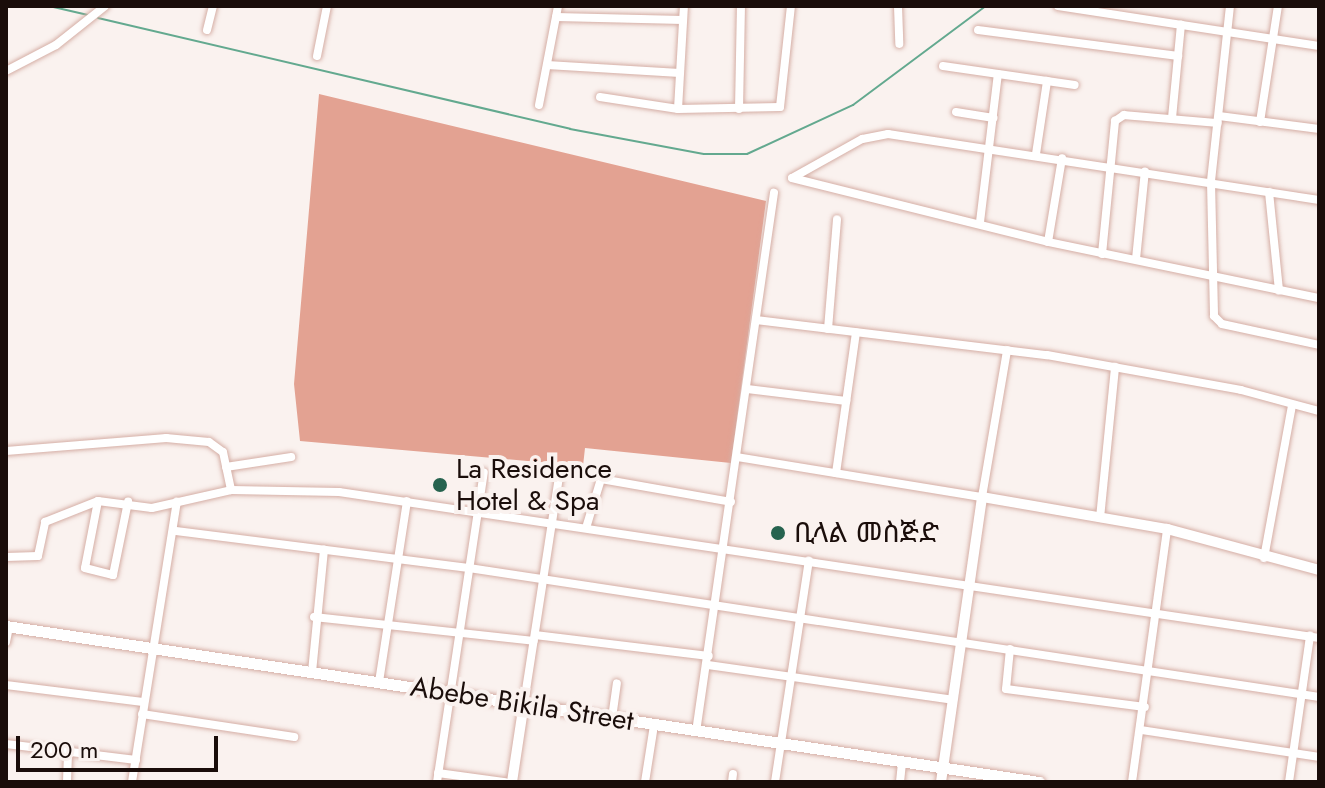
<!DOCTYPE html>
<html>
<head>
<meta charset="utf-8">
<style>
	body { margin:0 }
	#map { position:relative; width:1325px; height:788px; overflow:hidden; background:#faf2ef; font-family:Jost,"Noto Sans Ethiopic",sans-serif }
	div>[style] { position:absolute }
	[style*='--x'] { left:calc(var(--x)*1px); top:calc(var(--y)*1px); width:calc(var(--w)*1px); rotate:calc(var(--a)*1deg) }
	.forest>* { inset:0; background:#e3a292 }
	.stream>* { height:2px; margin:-1px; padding:0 1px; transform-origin:1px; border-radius:1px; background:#63a98f }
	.roads { filter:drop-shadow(0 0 2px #d5aea5) drop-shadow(0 0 2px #d5aea5) }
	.minor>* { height:8px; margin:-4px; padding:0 4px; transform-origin:4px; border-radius:4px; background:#fff }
	.tertiary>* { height:10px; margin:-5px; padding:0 5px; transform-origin:5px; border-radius:5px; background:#fff }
	.secondary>* { height:11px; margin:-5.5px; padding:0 5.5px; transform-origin:5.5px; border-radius:5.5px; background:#fff }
	.dots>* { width:22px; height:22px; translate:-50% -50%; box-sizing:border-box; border:4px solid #faf2ef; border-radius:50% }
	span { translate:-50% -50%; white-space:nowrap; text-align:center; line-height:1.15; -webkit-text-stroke:8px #faf2ef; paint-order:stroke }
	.poi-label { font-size:28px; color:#1a0d0a }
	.left { translate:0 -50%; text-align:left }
	.street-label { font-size:28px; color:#1a0d0a }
	.frame { position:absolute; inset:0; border:8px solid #1a0d0a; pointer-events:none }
	.scale { position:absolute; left:16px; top:736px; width:202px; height:36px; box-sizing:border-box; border:4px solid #1a0d0a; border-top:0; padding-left:10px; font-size:24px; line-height:28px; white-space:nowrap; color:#1a0d0a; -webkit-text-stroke:6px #faf2ef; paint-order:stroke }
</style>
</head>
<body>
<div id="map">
	<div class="forest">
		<i style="clip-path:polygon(319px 94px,766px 201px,731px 463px,585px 448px,583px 466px,300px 441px,294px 384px)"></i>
	</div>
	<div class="stream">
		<i style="--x:49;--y:6;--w:40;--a:13"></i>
		<i style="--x:98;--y:18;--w:485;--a:13.2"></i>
		<i style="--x:570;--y:129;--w:136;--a:10.6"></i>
		<i style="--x:704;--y:154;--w:43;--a:0"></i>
		<i style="--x:747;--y:154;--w:117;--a:-24.8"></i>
		<i style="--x:853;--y:105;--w:166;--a:-36.7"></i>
	</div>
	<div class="roads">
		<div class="minor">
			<i style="--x:898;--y:6;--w:38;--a:88"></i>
			<i style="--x:1058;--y:6;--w:264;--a:8.7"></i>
			<i style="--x:1230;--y:6;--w:177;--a:96.2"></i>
			<i style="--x:1211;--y:182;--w:134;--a:88.7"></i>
			<i style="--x:1214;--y:316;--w:11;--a:45"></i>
			<i style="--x:1222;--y:324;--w:99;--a:12.2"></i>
			<i style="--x:556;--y:17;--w:127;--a:1.4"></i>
			<i style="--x:207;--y:30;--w:25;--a:-76"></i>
			<i style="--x:978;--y:30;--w:202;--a:7.4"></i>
			<i style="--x:317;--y:56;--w:51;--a:-78.7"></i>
			<i style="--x:547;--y:65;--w:133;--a:3.4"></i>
			<i style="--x:943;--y:66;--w:133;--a:8.2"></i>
			<i style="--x:6;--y:71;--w:56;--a:-27.5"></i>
			<i style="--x:56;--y:45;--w:63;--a:-38.5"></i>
			<i style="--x:600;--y:97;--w:79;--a:8.7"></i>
			<i style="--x:678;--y:109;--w:102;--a:-1.1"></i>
			<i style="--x:780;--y:107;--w:102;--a:-83.8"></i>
			<i style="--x:539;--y:105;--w:101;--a:-79.1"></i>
			<i style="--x:678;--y:109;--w:103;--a:-86.7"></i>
			<i style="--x:739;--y:109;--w:103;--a:-88.9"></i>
			<i style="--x:956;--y:112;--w:38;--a:9"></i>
			<i style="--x:1219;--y:116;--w:101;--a:7.4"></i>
			<i style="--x:1172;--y:118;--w:94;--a:-84.5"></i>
			<i style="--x:1260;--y:122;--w:117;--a:-81.2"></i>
			<i style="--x:1036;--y:154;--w:74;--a:-81.4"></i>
			<i style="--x:1269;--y:192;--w:99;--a:84.2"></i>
			<i style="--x:1319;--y:200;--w:436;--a:-171.3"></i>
			<i style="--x:888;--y:134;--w:26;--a:169"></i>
			<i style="--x:862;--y:139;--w:80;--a:150.9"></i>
			<i style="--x:792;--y:178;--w:264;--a:14"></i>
			<i style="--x:1048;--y:242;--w:277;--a:11.7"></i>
			<i style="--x:980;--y:222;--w:149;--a:-83.1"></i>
			<i style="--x:1048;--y:242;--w:85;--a:-80.5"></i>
			<i style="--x:1102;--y:254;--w:134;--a:-84.4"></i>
			<i style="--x:1115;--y:121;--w:11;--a:-34"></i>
			<i style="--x:1124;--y:115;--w:94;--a:4.9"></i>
			<i style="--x:1136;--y:259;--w:88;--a:-84.2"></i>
			<i style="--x:756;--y:320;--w:293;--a:6.9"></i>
			<i style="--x:1047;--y:355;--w:197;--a:10.2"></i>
			<i style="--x:1241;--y:390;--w:81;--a:15.1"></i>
			<i style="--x:828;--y:329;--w:110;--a:-85.3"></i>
			<i style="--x:747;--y:389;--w:100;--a:6.9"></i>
			<i style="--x:6;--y:451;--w:161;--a:-4.6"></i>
			<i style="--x:166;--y:438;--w:43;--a:5.3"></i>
			<i style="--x:209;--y:442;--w:17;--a:36"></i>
			<i style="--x:223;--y:452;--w:39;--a:78"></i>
			<i style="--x:737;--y:457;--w:248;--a:9.3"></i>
			<i style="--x:982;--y:497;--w:149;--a:-80.3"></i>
			<i style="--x:226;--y:467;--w:66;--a:-8.7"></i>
			<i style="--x:836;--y:473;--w:142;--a:-81.9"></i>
			<i style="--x:98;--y:501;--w:68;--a:101"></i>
			<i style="--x:85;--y:568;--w:29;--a:14"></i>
			<i style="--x:113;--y:575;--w:75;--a:-78.4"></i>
			<i style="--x:1100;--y:518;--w:152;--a:-84.3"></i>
			<i style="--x:586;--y:528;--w:51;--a:-73"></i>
			<i style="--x:601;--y:479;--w:132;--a:10"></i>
			<i style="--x:176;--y:531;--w:295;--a:7.2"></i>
			<i style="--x:469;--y:568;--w:860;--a:8.63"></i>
			<i style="--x:6;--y:557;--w:32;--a:-2"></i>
			<i style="--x:38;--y:556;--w:35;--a:-78"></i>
			<i style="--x:45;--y:522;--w:57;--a:-21.6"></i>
			<i style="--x:98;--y:501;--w:54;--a:7.4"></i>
			<i style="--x:152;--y:508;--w:81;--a:-12.8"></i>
			<i style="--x:231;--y:490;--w:108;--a:1.1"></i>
			<i style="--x:339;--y:492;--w:991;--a:8.47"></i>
			<i style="--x:1264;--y:558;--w:155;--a:-79.6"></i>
			<i style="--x:314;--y:617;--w:221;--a:6.2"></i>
			<i style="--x:535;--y:635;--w:175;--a:6.9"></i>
			<i style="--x:6;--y:642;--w:16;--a:-79"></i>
			<i style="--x:1010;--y:649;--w:40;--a:95.7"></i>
			<i style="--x:1006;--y:689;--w:140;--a:7.4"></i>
			<i style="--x:708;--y:665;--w:247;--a:8.1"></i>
			<i style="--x:312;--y:672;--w:123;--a:-84.4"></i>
			<i style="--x:379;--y:682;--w:183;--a:-81.2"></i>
			<i style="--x:6;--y:685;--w:138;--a:7.1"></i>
			<i style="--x:524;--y:703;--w:235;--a:-81.2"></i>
			<i style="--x:142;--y:714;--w:154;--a:8.6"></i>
			<i style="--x:612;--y:718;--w:35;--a:-82"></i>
			<i style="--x:1141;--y:730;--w:180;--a:8.6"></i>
			<i style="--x:696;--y:732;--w:545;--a:-81.77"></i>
			<i style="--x:6;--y:744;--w:131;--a:7"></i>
			<i style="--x:438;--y:773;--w:68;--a:7.7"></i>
			<i style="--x:67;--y:782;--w:31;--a:-88"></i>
			<i style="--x:132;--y:782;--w:284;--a:-80.9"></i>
			<i style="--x:437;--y:782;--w:313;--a:-81.4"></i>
			<i style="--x:645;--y:782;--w:58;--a:-81"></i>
			<i style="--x:732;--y:782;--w:8;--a:-83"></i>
			<i style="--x:775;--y:782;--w:224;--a:-81.3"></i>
			<i style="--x:900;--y:782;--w:20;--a:-84"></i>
			<i style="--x:1132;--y:782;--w:255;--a:-82.1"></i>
			<i style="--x:1289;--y:782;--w:148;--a:-81.8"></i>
		</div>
		<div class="tertiary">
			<i style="--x:512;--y:782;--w:80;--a:-81.4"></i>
			<i style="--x:941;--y:782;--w:288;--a:-81.8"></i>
			<i style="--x:982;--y:497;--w:188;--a:9.8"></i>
			<i style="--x:1167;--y:529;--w:157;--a:15.1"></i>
		</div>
		<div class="secondary">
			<i style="--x:6;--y:626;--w:1045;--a:8.59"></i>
		</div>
	</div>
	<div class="dots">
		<i style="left:440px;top:485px;background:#26634f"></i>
		<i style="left:778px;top:533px;background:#26634f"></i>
	</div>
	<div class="poi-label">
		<span class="left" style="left:456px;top:485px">La Residence<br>Hotel &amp; Spa</span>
		<span class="left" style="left:794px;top:533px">ቢላል መስጅድ</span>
	</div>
	<div class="street-label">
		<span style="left:522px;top:704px;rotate:9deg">Abebe Bikila Street</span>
	</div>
	<div class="frame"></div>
	<div class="scale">200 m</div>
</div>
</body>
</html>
